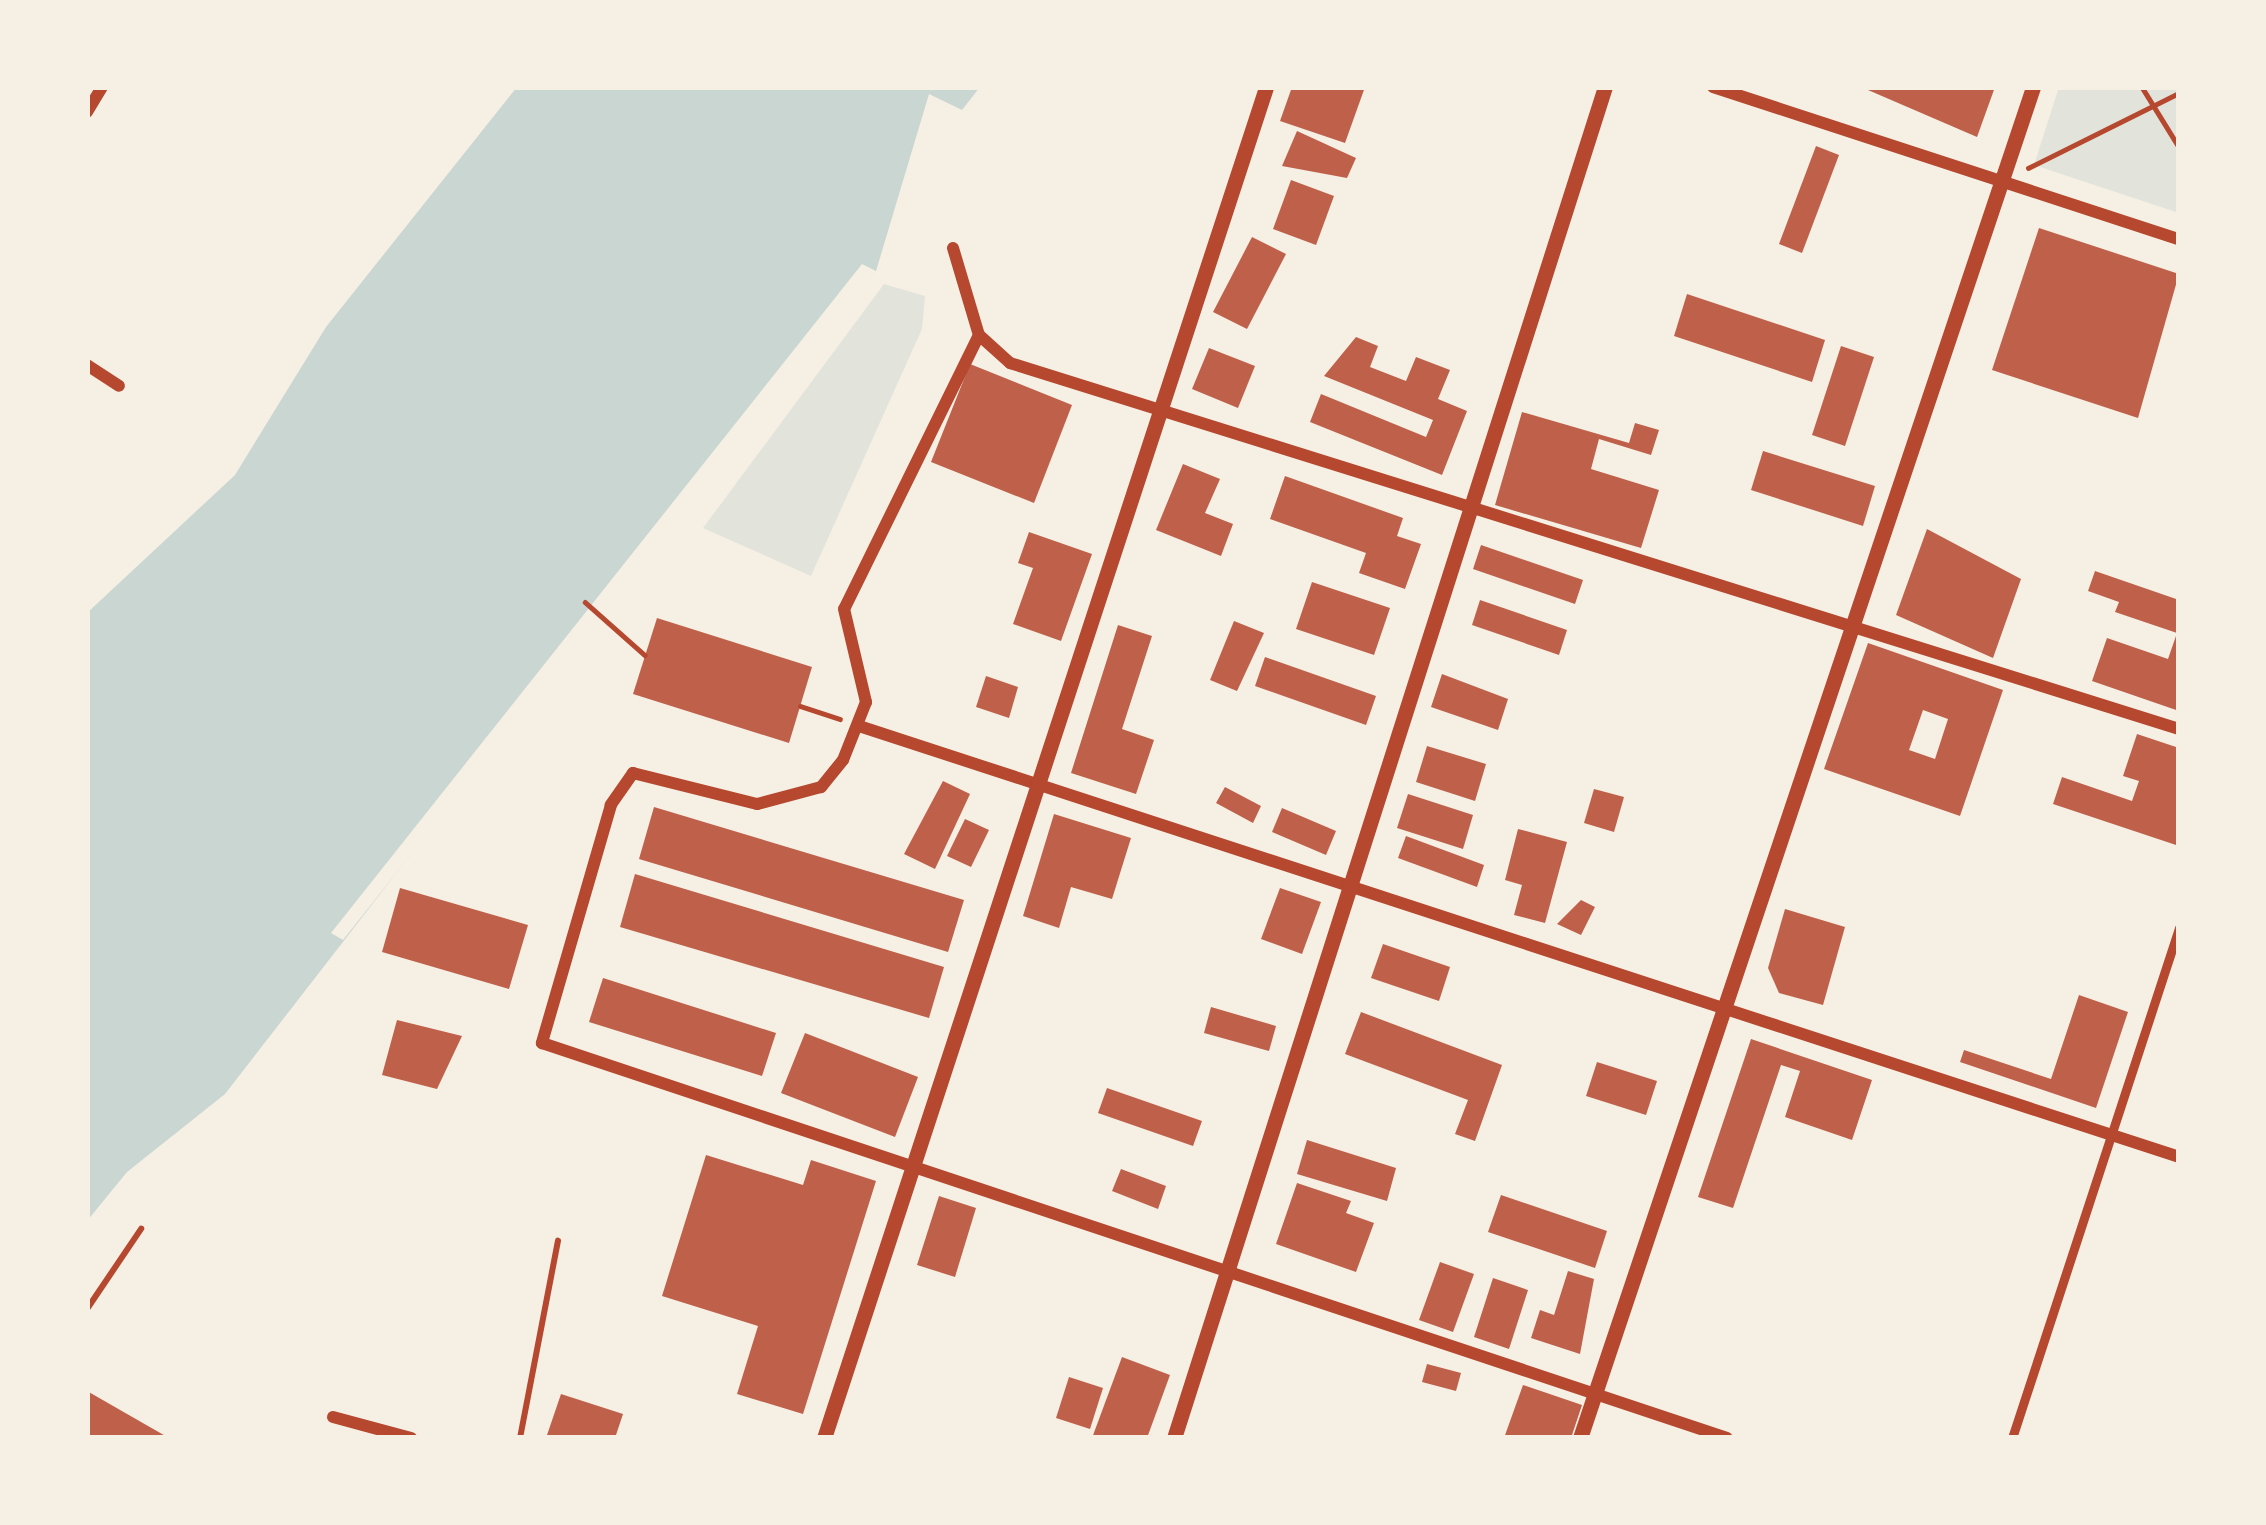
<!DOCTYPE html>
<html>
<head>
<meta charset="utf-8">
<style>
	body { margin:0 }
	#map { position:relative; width:2266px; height:1525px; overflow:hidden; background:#f6efe4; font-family:Raleway,sans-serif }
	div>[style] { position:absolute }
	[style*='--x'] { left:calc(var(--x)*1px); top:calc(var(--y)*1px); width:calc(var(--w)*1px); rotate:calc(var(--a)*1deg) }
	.green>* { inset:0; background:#e2e4dc }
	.water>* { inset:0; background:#c9d6d2 }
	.pier>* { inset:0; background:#f6efe4 }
	.building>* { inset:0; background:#bf614a }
	.path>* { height:4.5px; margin:-2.25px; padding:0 2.25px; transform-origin:2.25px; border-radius:2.25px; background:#b5482f }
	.service>* { height:6px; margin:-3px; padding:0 3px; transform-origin:3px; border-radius:3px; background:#b5482f }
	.pedestrian>* { height:9px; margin:-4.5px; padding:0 4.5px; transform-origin:4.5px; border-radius:4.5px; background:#b5482f }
	.minor>* { height:12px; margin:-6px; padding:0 6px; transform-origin:6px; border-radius:6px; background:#b5482f }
	.tertiary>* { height:15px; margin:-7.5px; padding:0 7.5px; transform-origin:7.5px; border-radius:7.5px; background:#b5482f }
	span { translate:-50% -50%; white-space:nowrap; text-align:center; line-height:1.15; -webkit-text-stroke:12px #f6efe4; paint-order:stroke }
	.frame { position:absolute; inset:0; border:90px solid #f6efe4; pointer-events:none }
</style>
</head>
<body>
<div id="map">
	<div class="green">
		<i style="clip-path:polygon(2059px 87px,2179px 87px,2179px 213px,2034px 165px)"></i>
		<i style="clip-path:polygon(884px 284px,925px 296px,922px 329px,811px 576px,703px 528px)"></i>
	</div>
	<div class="water">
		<i style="clip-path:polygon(517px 87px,980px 87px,962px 110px,929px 94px,876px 271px,736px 435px,225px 1094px,127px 1172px,87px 1221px,87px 613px,235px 475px,326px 327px)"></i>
	</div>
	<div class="pier">
		<i style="clip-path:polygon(862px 264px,876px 271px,343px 940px,331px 933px)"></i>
	</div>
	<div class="building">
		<i style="clip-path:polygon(1292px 87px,1365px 87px,1345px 143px,1280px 121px)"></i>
		<i style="clip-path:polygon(1861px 87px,1995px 87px,1977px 137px)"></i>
		<i style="clip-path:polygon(1297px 131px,1356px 158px,1347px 178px,1282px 166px)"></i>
		<i style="clip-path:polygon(1816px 146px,1839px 155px,1802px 253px,1779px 244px)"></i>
		<i style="clip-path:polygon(1291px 180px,1334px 196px,1316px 245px,1273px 229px)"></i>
		<i style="clip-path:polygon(2039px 228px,2179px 274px,2138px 418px,1992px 370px)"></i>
		<i style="clip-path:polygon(1252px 237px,1286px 254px,1247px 329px,1213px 312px)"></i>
		<i style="clip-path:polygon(1687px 294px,1825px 340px,1812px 382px,1674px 336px)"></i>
		<i style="clip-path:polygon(1356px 337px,1378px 346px,1370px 367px,1406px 381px,1416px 357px,1450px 370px,1438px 399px,1467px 411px,1442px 475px,1310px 422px,1321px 394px,1426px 437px,1433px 420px,1324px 376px)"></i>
		<i style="clip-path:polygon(1841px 346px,1874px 357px,1845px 446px,1812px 435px)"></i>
		<i style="clip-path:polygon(1209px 348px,1255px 366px,1238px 408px,1192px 389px)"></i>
		<i style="clip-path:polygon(970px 364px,1072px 405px,1034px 503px,931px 462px)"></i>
		<i style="clip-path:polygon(1522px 412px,1629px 443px,1635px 423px,1659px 430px,1651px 455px,1599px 439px,1591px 469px,1659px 490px,1641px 548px,1495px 505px)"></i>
		<i style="clip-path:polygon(1763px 451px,1875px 486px,1863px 526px,1751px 490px)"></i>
		<i style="clip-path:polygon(1183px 464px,1220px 479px,1205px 513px,1233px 524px,1221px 556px,1156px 530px)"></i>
		<i style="clip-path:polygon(1285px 476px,1403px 518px,1397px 536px,1421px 544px,1405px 589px,1359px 573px,1366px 553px,1270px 519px)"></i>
		<i style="clip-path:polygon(1927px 529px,2021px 579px,1993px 658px,1896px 615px)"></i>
		<i style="clip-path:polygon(1029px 532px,1092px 554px,1061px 641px,1013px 624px,1033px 568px,1018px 563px)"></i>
		<i style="clip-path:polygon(1481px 545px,1583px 580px,1575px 604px,1473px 569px)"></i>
		<i style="clip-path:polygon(2095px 571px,2179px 600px,2179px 711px,2092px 681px,2107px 638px,2168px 659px,2177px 633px,2115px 612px,2119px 602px,2088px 591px)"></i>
		<i style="clip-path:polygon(1312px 582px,1390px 608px,1374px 655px,1296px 629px)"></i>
		<i style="clip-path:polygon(1480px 600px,1567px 630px,1559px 655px,1472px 625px)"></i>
		<i style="clip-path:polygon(657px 618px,812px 667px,789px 743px,633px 694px)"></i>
		<i style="clip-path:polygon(1234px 621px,1264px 633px,1237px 691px,1210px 680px)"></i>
		<i style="clip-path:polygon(1118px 625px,1152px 636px,1122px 729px,1154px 740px,1136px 794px,1071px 773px)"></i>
		<i style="clip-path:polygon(evenodd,1868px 643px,2003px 690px,1960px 816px,1824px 769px,1868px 643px,1923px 710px,1948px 719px,1935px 759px,1909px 750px,1923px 710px)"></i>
		<i style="clip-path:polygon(1265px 657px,1376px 696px,1366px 725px,1255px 686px)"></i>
		<i style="clip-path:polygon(1442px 674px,1508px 699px,1498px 730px,1431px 707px)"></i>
		<i style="clip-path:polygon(986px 676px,1018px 687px,1009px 718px,976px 707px)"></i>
		<i style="clip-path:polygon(2137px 734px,2179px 748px,2179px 846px,2053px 804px,2062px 777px,2132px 801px,2139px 781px,2123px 776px)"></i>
		<i style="clip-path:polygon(1427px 746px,1486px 764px,1475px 801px,1416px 782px)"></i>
		<i style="clip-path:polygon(943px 781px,970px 794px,935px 869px,904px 854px)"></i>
		<i style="clip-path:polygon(1225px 787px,1261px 806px,1253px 823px,1216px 803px)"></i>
		<i style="clip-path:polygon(1594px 789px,1624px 797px,1614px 832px,1584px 823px)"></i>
		<i style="clip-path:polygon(1408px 794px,1473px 815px,1463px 849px,1397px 828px)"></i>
		<i style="clip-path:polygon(654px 807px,964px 900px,948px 952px,639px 859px)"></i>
		<i style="clip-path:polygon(1282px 808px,1336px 831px,1326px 855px,1272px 832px)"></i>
		<i style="clip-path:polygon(1054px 814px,1131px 838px,1112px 899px,1071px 887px,1059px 928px,1023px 916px)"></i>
		<i style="clip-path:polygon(965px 819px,989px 830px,971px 867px,947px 856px)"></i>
		<i style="clip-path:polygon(1518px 829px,1567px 842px,1545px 923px,1514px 915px,1522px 885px,1505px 880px)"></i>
		<i style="clip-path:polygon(1406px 836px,1484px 865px,1477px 887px,1398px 858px)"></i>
		<i style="clip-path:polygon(635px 874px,944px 967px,929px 1018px,620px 927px)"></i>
		<i style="clip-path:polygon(400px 888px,528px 925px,509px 989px,382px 952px)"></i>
		<i style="clip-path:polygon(1280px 888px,1321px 902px,1302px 954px,1261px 939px)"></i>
		<i style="clip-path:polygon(1581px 900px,1595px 907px,1581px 935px,1557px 924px)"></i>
		<i style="clip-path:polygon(1785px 909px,1845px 927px,1823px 1005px,1779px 993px,1768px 968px)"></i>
		<i style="clip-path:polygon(1383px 944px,1450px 967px,1439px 1001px,1371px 978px)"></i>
		<i style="clip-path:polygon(603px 978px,776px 1033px,762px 1076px,589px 1022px)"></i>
		<i style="clip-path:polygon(2079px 995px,2128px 1012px,2096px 1108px,1960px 1062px,1964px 1050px,2051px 1079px)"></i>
		<i style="clip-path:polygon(1211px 1007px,1276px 1026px,1269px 1051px,1204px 1033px)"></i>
		<i style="clip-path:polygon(1361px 1012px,1502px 1065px,1475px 1141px,1455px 1134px,1468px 1100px,1345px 1054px)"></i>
		<i style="clip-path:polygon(397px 1020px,462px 1036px,437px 1089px,382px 1075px)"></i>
		<i style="clip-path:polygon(805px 1033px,918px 1077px,895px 1137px,781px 1093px)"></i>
		<i style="clip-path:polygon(1751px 1039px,1872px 1080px,1852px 1140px,1785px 1117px,1800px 1071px,1781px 1065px,1733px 1208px,1698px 1197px)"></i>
		<i style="clip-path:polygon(1597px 1062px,1657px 1081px,1646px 1115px,1586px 1096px)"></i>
		<i style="clip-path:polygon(1107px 1088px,1202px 1121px,1193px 1146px,1098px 1113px)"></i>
		<i style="clip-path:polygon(1307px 1140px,1396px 1168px,1387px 1201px,1297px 1174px)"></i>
		<i style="clip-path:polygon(706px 1155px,803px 1185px,811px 1160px,876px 1181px,803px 1414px,737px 1394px,758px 1326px,662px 1296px)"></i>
		<i style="clip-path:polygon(1121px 1169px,1166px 1186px,1158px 1209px,1112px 1191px)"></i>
		<i style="clip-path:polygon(1297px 1183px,1351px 1201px,1346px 1213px,1374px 1223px,1356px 1272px,1276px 1244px)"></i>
		<i style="clip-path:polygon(1501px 1195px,1607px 1231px,1595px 1268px,1488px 1232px)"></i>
		<i style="clip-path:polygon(939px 1196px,976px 1208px,955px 1277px,917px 1265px)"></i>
		<i style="clip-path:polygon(1440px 1262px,1474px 1274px,1453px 1332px,1419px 1320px)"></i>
		<i style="clip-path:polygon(1568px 1271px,1594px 1279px,1580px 1354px,1531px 1338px,1540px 1310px,1554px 1315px)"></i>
		<i style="clip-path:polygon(1493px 1278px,1528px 1290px,1509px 1349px,1474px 1337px)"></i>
		<i style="clip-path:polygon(1122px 1357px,1170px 1375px,1147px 1438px,1092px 1438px)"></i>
		<i style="clip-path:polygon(1427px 1364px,1461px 1373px,1456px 1391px,1422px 1382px)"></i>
		<i style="clip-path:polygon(1069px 1377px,1103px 1388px,1090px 1429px,1056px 1418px)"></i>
		<i style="clip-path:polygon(1523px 1385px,1582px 1405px,1571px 1438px,1504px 1438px)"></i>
		<i style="clip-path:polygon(87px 1391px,169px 1438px,87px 1437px)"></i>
		<i style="clip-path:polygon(561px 1394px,623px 1414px,615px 1438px,546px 1438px)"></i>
	</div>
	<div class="path">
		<i style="--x:2142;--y:87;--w:70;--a:58.3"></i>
		<i style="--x:2028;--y:168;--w:169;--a:-26.4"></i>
		<i style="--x:585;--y:602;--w:80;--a:41.5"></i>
		<i style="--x:800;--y:706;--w:42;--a:18"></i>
	</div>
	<div class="service">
		<i style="--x:87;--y:1309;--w:97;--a:-56"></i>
		<i style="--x:520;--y:1438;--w:201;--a:-79.1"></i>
	</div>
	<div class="pedestrian">
		<i style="--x:2012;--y:1438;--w:537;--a:-71.87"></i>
	</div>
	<div class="minor">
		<i style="--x:1713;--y:87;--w:490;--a:18.1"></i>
		<i style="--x:87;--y:112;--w:29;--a:-59"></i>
		<i style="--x:953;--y:248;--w:91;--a:73.4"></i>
		<i style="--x:979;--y:335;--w:42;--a:42.1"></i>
		<i style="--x:1010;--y:363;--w:1225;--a:17.38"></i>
		<i style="--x:979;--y:335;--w:305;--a:116.2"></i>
		<i style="--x:844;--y:609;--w:96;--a:76.7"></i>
		<i style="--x:866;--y:702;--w:62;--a:111.6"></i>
		<i style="--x:843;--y:760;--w:35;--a:129"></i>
		<i style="--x:821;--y:787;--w:66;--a:165.1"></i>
		<i style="--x:757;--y:804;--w:128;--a:-166"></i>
		<i style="--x:633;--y:773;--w:39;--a:125"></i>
		<i style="--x:611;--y:805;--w:248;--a:106.2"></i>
		<i style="--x:542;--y:1043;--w:1249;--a:18.43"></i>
		<i style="--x:87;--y:365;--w:38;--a:33"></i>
		<i style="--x:859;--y:726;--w:1389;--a:18.08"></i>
		<i style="--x:333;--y:1417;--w:81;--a:15.1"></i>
	</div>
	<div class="tertiary">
		<i style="--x:824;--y:1438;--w:1421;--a:-71.88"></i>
		<i style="--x:1174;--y:1438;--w:1418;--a:-72.31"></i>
		<i style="--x:1580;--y:1438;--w:1425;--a:-71.46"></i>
	</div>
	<div class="frame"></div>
</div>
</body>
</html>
